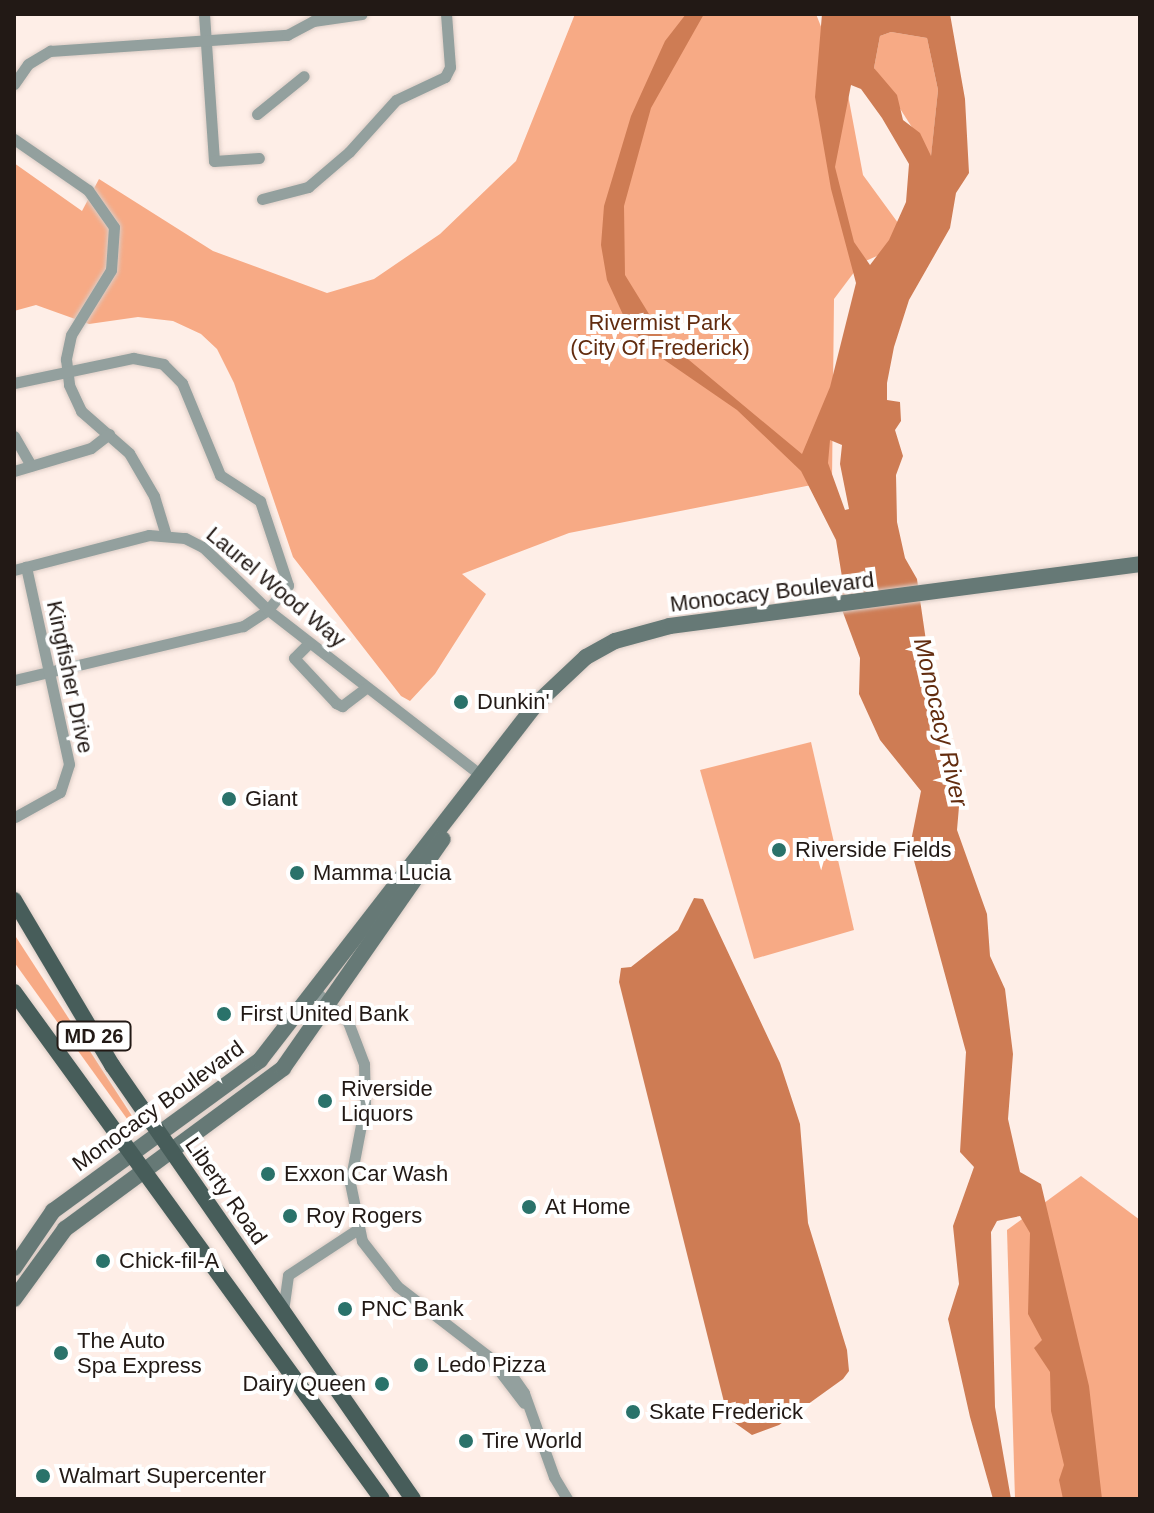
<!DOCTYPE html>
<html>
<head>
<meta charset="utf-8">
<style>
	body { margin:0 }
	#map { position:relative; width:1154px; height:1513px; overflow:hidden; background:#feeee7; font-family:Helvetica,sans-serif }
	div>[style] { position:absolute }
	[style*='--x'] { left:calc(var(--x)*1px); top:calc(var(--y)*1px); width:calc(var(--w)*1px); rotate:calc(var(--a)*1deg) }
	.green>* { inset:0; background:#f7aa85 }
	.water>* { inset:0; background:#ce7c54 }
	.roads { filter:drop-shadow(0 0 2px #dbccc5) drop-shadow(0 0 2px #dbccc5) }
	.street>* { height:11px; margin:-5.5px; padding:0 5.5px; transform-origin:5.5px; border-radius:5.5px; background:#93a09e }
	.secondary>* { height:16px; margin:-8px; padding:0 8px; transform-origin:8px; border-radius:8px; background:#667976 }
	.primary>* { height:16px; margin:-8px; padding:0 8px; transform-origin:8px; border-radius:8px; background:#475d5a }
	.dots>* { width:22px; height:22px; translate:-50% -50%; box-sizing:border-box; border:4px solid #fff; border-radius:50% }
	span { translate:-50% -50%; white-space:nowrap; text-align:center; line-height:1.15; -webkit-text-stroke:8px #fff; paint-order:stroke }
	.shield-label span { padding:2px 6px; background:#fff; border:2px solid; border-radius:6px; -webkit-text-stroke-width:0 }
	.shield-label { font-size:20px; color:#221915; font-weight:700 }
	.park-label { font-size:22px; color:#622c0f }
	.street-label { font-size:22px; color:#221915 }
	.poi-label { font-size:22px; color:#221915 }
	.left { translate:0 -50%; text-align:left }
	.right { translate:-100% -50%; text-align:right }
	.water-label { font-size:24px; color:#622c0f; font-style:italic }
	.frame { position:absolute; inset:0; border:16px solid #221915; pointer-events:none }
</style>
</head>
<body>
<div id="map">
	<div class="green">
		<i style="clip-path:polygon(575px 14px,816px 14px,848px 95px,863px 175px,901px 227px,886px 252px,861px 263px,834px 299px,832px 481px,569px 533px,462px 574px,486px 594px,435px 674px,410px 701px,401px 696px,293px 557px,234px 383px,217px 349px,201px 334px,173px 321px,138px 317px,89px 324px,36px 305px,14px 311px,14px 163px,82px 211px,99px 179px,213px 251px,327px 293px,374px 279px,440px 234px,516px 161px)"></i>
		<i style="clip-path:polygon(891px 32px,927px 38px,938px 90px,931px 157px,874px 68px,880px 36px)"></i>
		<i style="clip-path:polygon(811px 742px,854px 930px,754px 959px,700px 770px)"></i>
		<i style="clip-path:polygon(14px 934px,134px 1119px,130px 1123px,14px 962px)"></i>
		<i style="clip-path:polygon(1081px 1176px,1140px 1220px,1140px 1499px,1015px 1499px,1007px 1230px)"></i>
	</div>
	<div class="water">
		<i style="clip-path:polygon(evenodd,686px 14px,704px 14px,651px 108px,624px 206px,625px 275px,665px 340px,802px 454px,830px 387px,856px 283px,831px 189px,815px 97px,822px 14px,950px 14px,965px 99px,969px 173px,956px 193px,950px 228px,909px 300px,894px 347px,887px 383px,887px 400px,900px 402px,901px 421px,895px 430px,903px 456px,896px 475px,897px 522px,905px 558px,917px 579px,932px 682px,939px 692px,940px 760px,953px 770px,960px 795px,957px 830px,987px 914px,990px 956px,1005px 989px,1013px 1054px,1008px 1119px,1020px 1172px,1041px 1184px,1089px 1386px,1102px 1499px,1063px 1499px,1059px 1480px,1064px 1465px,1051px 1411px,1050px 1372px,1034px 1348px,1042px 1340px,1028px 1314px,1030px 1233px,1020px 1216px,997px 1221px,991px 1232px,995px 1407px,1011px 1499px,993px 1499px,970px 1417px,948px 1319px,959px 1284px,953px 1226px,974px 1167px,960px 1152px,966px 1052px,910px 846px,921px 791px,880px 740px,859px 694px,860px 658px,838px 599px,842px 577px,836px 540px,801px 471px,737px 410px,650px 350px,625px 319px,607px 280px,601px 245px,604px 206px,631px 116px,665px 41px,686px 14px,891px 32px,927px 38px,938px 90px,931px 156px,920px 133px,903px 120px,897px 95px,874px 68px,880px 36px,891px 32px,686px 14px,851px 85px,861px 89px,882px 118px,909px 164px,906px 202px,889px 240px,870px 265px,854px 242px,835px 167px,851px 85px,686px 14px,830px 440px,842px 445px,840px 464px,849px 509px,845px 510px,828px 463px,830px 440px)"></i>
		<i style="clip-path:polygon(694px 898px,703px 899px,780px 1063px,800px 1124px,808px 1223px,847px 1350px,849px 1371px,843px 1379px,779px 1425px,752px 1435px,728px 1418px,619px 982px,621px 968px,631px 967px,678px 930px)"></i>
	</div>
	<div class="roads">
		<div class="street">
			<i style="--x:204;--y:14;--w:147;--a:86.1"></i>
			<i style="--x:214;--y:161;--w:45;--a:-3.8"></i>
			<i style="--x:14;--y:84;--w:24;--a:-55"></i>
			<i style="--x:28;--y:64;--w:26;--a:-31"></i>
			<i style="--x:50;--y:51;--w:238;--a:-3.9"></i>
			<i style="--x:287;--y:35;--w:30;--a:-28"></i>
			<i style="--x:313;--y:21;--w:49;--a:-8.1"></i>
			<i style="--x:257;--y:114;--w:60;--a:-39"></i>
			<i style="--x:14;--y:139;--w:90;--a:34.6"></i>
			<i style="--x:88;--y:190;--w:45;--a:54.9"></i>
			<i style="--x:114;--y:227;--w:43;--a:94"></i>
			<i style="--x:111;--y:270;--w:76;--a:121.6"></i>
			<i style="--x:71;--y:335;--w:25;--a:102"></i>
			<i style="--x:66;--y:359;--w:26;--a:83"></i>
			<i style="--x:69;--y:385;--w:29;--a:65"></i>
			<i style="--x:81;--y:411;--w:64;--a:41.2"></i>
			<i style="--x:129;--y:453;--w:50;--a:59.8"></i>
			<i style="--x:154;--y:496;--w:39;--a:73"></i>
			<i style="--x:262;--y:199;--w:48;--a:-14.6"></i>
			<i style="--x:308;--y:187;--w:54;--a:-40.5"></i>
			<i style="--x:349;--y:152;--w:70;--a:-47.9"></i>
			<i style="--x:396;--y:100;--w:54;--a:-25.1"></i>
			<i style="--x:445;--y:77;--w:11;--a:-63"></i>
			<i style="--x:450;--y:67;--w:53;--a:-94.3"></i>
			<i style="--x:14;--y:383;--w:122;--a:-11.9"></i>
			<i style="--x:133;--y:358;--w:31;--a:11"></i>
			<i style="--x:163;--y:364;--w:27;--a:45"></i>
			<i style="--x:182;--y:383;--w:100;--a:67.6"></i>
			<i style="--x:220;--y:475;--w:48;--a:33"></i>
			<i style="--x:260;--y:501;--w:89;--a:71.6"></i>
			<i style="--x:288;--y:585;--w:32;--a:129"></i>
			<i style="--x:268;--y:610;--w:30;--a:147"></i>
			<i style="--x:243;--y:626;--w:235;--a:166.7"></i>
			<i style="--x:14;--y:436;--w:34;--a:60"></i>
			<i style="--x:14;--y:471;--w:80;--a:-16.6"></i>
			<i style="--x:91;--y:448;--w:23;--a:-38"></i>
			<i style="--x:14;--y:570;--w:139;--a:-14.5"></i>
			<i style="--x:149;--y:535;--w:36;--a:5"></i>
			<i style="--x:185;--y:538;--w:20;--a:27"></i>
			<i style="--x:203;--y:547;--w:91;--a:44.1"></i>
			<i style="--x:268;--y:610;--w:269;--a:37.8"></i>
			<i style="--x:309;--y:643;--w:21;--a:135"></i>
			<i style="--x:294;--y:658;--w:62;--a:47"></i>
			<i style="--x:336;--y:703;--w:7;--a:27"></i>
			<i style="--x:342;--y:706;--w:30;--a:-37"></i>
			<i style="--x:15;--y:817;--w:51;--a:-29.1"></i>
			<i style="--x:60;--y:792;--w:29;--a:-72"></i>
			<i style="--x:69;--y:764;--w:202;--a:-102.3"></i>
			<i style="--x:315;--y:991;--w:45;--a:43.2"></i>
			<i style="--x:348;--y:1022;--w:45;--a:69.1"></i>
			<i style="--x:364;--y:1064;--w:40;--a:88.6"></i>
			<i style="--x:365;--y:1104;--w:80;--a:100.8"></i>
			<i style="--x:350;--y:1183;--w:59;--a:78.3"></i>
			<i style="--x:362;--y:1241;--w:57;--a:52.1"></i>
			<i style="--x:397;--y:1286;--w:115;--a:37.6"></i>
			<i style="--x:488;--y:1356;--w:59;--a:52.5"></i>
			<i style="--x:283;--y:1311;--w:36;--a:-82"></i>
			<i style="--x:288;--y:1275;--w:84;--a:-33.3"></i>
			<i style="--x:499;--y:1369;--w:9;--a:6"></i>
			<i style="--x:508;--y:1370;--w:28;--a:55"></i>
			<i style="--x:524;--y:1393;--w:89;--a:70.3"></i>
			<i style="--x:554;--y:1477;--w:26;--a:59"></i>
		</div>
		<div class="secondary">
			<i style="--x:14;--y:1268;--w:69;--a:-55.6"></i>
			<i style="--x:53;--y:1211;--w:256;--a:-36.1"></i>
			<i style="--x:260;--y:1060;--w:449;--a:-52.2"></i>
			<i style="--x:535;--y:705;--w:70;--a:-43.3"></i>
			<i style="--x:586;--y:657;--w:33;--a:-29"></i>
			<i style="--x:615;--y:641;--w:57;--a:-15.3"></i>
			<i style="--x:670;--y:626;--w:474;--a:-7.5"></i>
			<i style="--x:14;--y:1299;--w:87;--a:-53.9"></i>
			<i style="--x:65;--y:1229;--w:271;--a:-36.4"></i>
			<i style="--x:283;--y:1068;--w:279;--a:-55.1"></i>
		</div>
		<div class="primary">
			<i style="--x:14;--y:900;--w:192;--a:59.3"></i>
			<i style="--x:112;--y:1065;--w:528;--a:55.26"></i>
			<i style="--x:14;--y:992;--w:626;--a:54.03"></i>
		</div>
	</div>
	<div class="dots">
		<i style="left:461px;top:702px;background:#2a726a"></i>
		<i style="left:229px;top:799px;background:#2a726a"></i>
		<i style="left:779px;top:850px;background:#2a726a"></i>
		<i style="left:297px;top:873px;background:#2a726a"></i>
		<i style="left:224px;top:1014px;background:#2a726a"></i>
		<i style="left:325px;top:1101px;background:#2a726a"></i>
		<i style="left:268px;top:1174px;background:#2a726a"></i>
		<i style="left:529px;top:1207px;background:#2a726a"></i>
		<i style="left:290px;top:1216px;background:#2a726a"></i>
		<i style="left:103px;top:1261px;background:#2a726a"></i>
		<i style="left:345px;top:1309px;background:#2a726a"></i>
		<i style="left:61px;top:1353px;background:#2a726a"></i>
		<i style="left:421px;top:1365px;background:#2a726a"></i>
		<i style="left:382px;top:1384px;background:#2a726a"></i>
		<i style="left:633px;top:1412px;background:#2a726a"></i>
		<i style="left:466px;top:1441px;background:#2a726a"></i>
		<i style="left:43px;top:1476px;background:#2a726a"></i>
	</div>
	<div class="shield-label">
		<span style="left:94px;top:1036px">MD 26</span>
	</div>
	<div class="park-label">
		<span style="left:660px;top:335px">Rivermist Park<br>(City Of Frederick)</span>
	</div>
	<div class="street-label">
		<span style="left:276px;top:587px;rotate:40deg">Laurel Wood Way</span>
		<span style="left:772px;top:592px;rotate:-7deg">Monocacy Boulevard</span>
		<span style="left:70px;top:677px;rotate:78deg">Kingfisher Drive</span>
		<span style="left:158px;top:1106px;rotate:-36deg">Monocacy Boulevard</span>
		<span style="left:226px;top:1191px;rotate:55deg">Liberty Road</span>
	</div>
	<div class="poi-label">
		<span class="left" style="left:477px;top:702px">Dunkin'</span>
		<span class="left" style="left:245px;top:799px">Giant</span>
		<span class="left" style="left:795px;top:850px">Riverside Fields</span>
		<span class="left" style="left:313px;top:873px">Mamma Lucia</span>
		<span class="left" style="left:240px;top:1014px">First United Bank</span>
		<span class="left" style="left:341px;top:1101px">Riverside<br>Liquors</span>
		<span class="left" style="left:284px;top:1174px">Exxon Car Wash</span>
		<span class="left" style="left:545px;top:1207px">At Home</span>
		<span class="left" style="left:306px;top:1216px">Roy Rogers</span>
		<span class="left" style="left:119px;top:1261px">Chick-fil-A</span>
		<span class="left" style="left:361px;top:1309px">PNC Bank</span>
		<span class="left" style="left:77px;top:1353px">The Auto<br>Spa Express</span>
		<span class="left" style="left:437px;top:1365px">Ledo Pizza</span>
		<span class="right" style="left:366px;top:1384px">Dairy Queen</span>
		<span class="left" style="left:649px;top:1412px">Skate Frederick</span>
		<span class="left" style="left:482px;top:1441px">Tire World</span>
		<span class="left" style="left:59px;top:1476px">Walmart Supercenter</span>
	</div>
	<div class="water-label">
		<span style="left:941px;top:722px;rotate:77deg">Monocacy River</span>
	</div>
	<div class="frame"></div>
</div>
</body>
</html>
